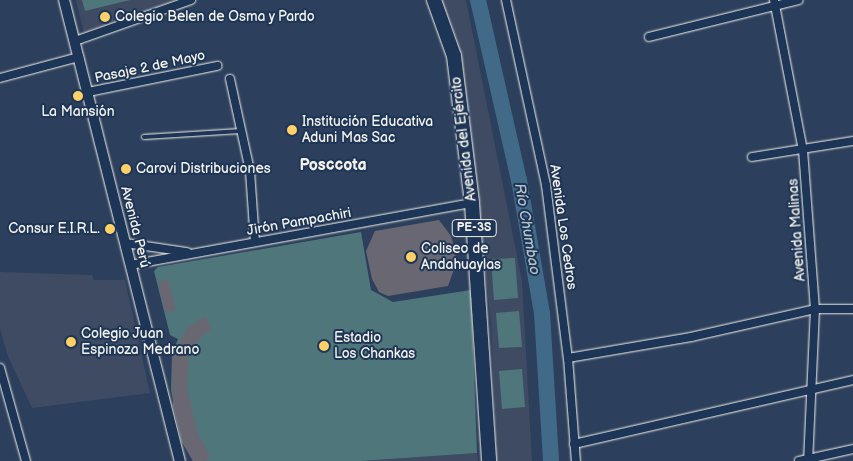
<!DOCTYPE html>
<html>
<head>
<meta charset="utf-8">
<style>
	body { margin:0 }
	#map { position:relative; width:853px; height:461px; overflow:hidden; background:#2c3f5c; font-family:"Balsamiq Sans",sans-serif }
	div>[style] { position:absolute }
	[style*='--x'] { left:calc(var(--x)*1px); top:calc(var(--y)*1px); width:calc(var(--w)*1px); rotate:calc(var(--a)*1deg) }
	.built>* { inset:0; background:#3e4b63 }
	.green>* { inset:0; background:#4f777b }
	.river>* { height:16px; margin:-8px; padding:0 8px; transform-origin:8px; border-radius:8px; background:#406a88 }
	.building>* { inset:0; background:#696872 }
	.roads { filter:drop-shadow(0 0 1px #f4f1e8) drop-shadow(0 0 1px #f4f1e8) }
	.service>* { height:4px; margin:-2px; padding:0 2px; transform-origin:2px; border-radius:2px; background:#1d3557 }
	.minor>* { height:8px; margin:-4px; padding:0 4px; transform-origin:4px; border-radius:4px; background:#1d3557 }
	.tertiary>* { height:10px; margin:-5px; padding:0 5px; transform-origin:5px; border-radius:5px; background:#1d3557 }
	.trunk>* { height:14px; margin:-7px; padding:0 7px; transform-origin:7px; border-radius:7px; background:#1d3557 }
	.dots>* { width:14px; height:14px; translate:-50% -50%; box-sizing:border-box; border:2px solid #1d3557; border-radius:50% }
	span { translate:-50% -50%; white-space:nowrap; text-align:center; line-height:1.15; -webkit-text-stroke:4px #1d3557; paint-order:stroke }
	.shield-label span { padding:1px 4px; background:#1d3557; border:1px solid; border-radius:4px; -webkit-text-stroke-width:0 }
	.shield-label { font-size:12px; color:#f4f1e8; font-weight:700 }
	.poi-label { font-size:14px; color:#f4f1e8 }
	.left { translate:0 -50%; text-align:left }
	.right { translate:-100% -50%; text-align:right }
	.street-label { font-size:14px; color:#f4f1e8 }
	.water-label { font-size:15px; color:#b5c2c6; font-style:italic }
	.quarter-label { font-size:16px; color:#f4f1e8; font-weight:700 }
</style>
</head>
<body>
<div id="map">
	<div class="built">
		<i style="clip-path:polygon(76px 0,176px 0,84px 33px)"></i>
		<i style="clip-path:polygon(441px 0,466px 0,522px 281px,532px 461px,496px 461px,491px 322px,471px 150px,457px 39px)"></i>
		<i style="clip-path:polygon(0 272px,92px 275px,94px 280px,125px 280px,150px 393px,32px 408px,8px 356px,0 329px)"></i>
		<i style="clip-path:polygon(477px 453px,478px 461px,361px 461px)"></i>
	</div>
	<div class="green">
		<i style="clip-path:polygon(82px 0,130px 0,85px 11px)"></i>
		<i style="clip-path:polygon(361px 232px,371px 290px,393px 302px,471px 290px,477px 453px,361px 461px,193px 461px,181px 440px,171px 390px,172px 354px,178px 339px,170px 335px,154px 271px,158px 267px)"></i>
		<i style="clip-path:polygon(515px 258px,518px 298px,494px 300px,491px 259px)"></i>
		<i style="clip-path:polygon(519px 311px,522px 347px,499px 348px,496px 313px)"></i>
		<i style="clip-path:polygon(522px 369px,525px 407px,502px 409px,499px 371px)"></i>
	</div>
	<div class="river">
		<i style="--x:478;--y:0;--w:185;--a:77.2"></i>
		<i style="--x:519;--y:180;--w:135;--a:80.2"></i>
		<i style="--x:542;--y:313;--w:148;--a:86.5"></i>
	</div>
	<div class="building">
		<i style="clip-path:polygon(439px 220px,451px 236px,455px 250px,456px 264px,448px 286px,388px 296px,379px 292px,372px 279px,366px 251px,375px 231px)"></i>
		<i style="clip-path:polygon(168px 279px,176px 310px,165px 313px,158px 282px)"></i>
		<i style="clip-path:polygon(206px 316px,211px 329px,194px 344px,189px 356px,187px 388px,198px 434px,210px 456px,205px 461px,193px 461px,182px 442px,173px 406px,172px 354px,187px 328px)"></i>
	</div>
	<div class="roads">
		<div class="service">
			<i style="--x:144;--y:137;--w:97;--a:-3.5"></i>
		</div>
		<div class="minor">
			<i style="--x:506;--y:0;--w:189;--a:77.8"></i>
			<i style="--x:546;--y:185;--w:174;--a:82.8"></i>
			<i style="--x:568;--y:358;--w:103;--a:85.6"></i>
			<i style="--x:774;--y:0;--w:153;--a:79.1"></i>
			<i style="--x:803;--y:150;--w:159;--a:85.7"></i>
			<i style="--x:815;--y:309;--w:152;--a:92.6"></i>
			<i style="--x:649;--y:37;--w:154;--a:-13.9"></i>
			<i style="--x:75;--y:41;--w:123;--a:-19.5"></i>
			<i style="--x:0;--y:78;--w:82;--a:-14.9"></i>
			<i style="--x:230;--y:79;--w:94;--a:77.7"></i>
			<i style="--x:250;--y:171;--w:71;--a:86"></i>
			<i style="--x:88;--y:92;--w:132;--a:-11.4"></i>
			<i style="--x:752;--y:157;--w:102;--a:-9"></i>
			<i style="--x:125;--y:243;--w:63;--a:8.3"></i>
			<i style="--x:130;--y:265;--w:348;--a:-10.3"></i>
			<i style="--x:568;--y:358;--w:125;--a:-9.7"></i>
			<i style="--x:691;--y:337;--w:127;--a:-12.7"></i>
			<i style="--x:815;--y:309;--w:38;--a:0"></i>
			<i style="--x:0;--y:368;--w:97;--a:74.4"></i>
			<i style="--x:574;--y:444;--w:286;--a:-12.9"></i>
			<i style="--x:799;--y:461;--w:55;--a:-12.5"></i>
		</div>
		<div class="tertiary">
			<i style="--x:64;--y:0;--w:475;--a:75.9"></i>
		</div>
		<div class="trunk">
			<i style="--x:434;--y:0;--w:59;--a:70.3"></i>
			<i style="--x:454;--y:56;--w:148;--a:83"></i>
			<i style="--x:472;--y:203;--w:259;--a:86.2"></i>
		</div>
	</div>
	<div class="dots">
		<i style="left:105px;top:17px;background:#ffd166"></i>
		<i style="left:78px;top:96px;background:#ffd166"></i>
		<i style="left:292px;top:130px;background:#ffd166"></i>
		<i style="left:126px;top:169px;background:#ffd166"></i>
		<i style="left:110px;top:229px;background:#ffd166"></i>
		<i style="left:411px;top:257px;background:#ffd166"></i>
		<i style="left:71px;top:342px;background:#ffd166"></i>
		<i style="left:324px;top:346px;background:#ffd166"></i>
	</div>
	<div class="shield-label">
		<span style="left:474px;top:228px">PE-3S</span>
	</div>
	<div class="poi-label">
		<span class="left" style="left:115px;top:17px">Colegio Belen de Osma y Pardo</span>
		<span style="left:78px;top:112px">La Mansión</span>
		<span class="left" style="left:302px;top:130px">Institución Educativa<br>Aduni Mas Sac</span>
		<span class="left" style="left:136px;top:169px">Carovi Distribuciones</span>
		<span class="right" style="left:100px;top:229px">Consur E.I.R.L.</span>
		<span class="left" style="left:421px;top:257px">Coliseo de<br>Andahuaylas</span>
		<span class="left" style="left:81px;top:342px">Colegio Juan<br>Espinoza Medrano</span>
		<span class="left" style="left:334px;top:346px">Estadio<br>Los Chankas</span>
	</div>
	<div class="street-label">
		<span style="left:150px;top:67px;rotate:-12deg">Pasaje 2 de Mayo</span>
		<span style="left:464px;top:139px;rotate:-97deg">Avenida del Ejército</span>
		<span style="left:299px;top:222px;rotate:-10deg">Jirón Pampachiri</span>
		<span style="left:135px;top:227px;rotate:76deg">Avenida Perú</span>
		<span style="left:563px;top:227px;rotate:82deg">Avenida Los Cedros</span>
		<span style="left:797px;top:230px;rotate:-94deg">Avenida Malinas</span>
	</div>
	<div class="water-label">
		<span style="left:527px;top:229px;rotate:80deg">Río Chumbao</span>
	</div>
	<div class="quarter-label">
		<span style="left:333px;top:166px">Posccota</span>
	</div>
</div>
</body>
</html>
